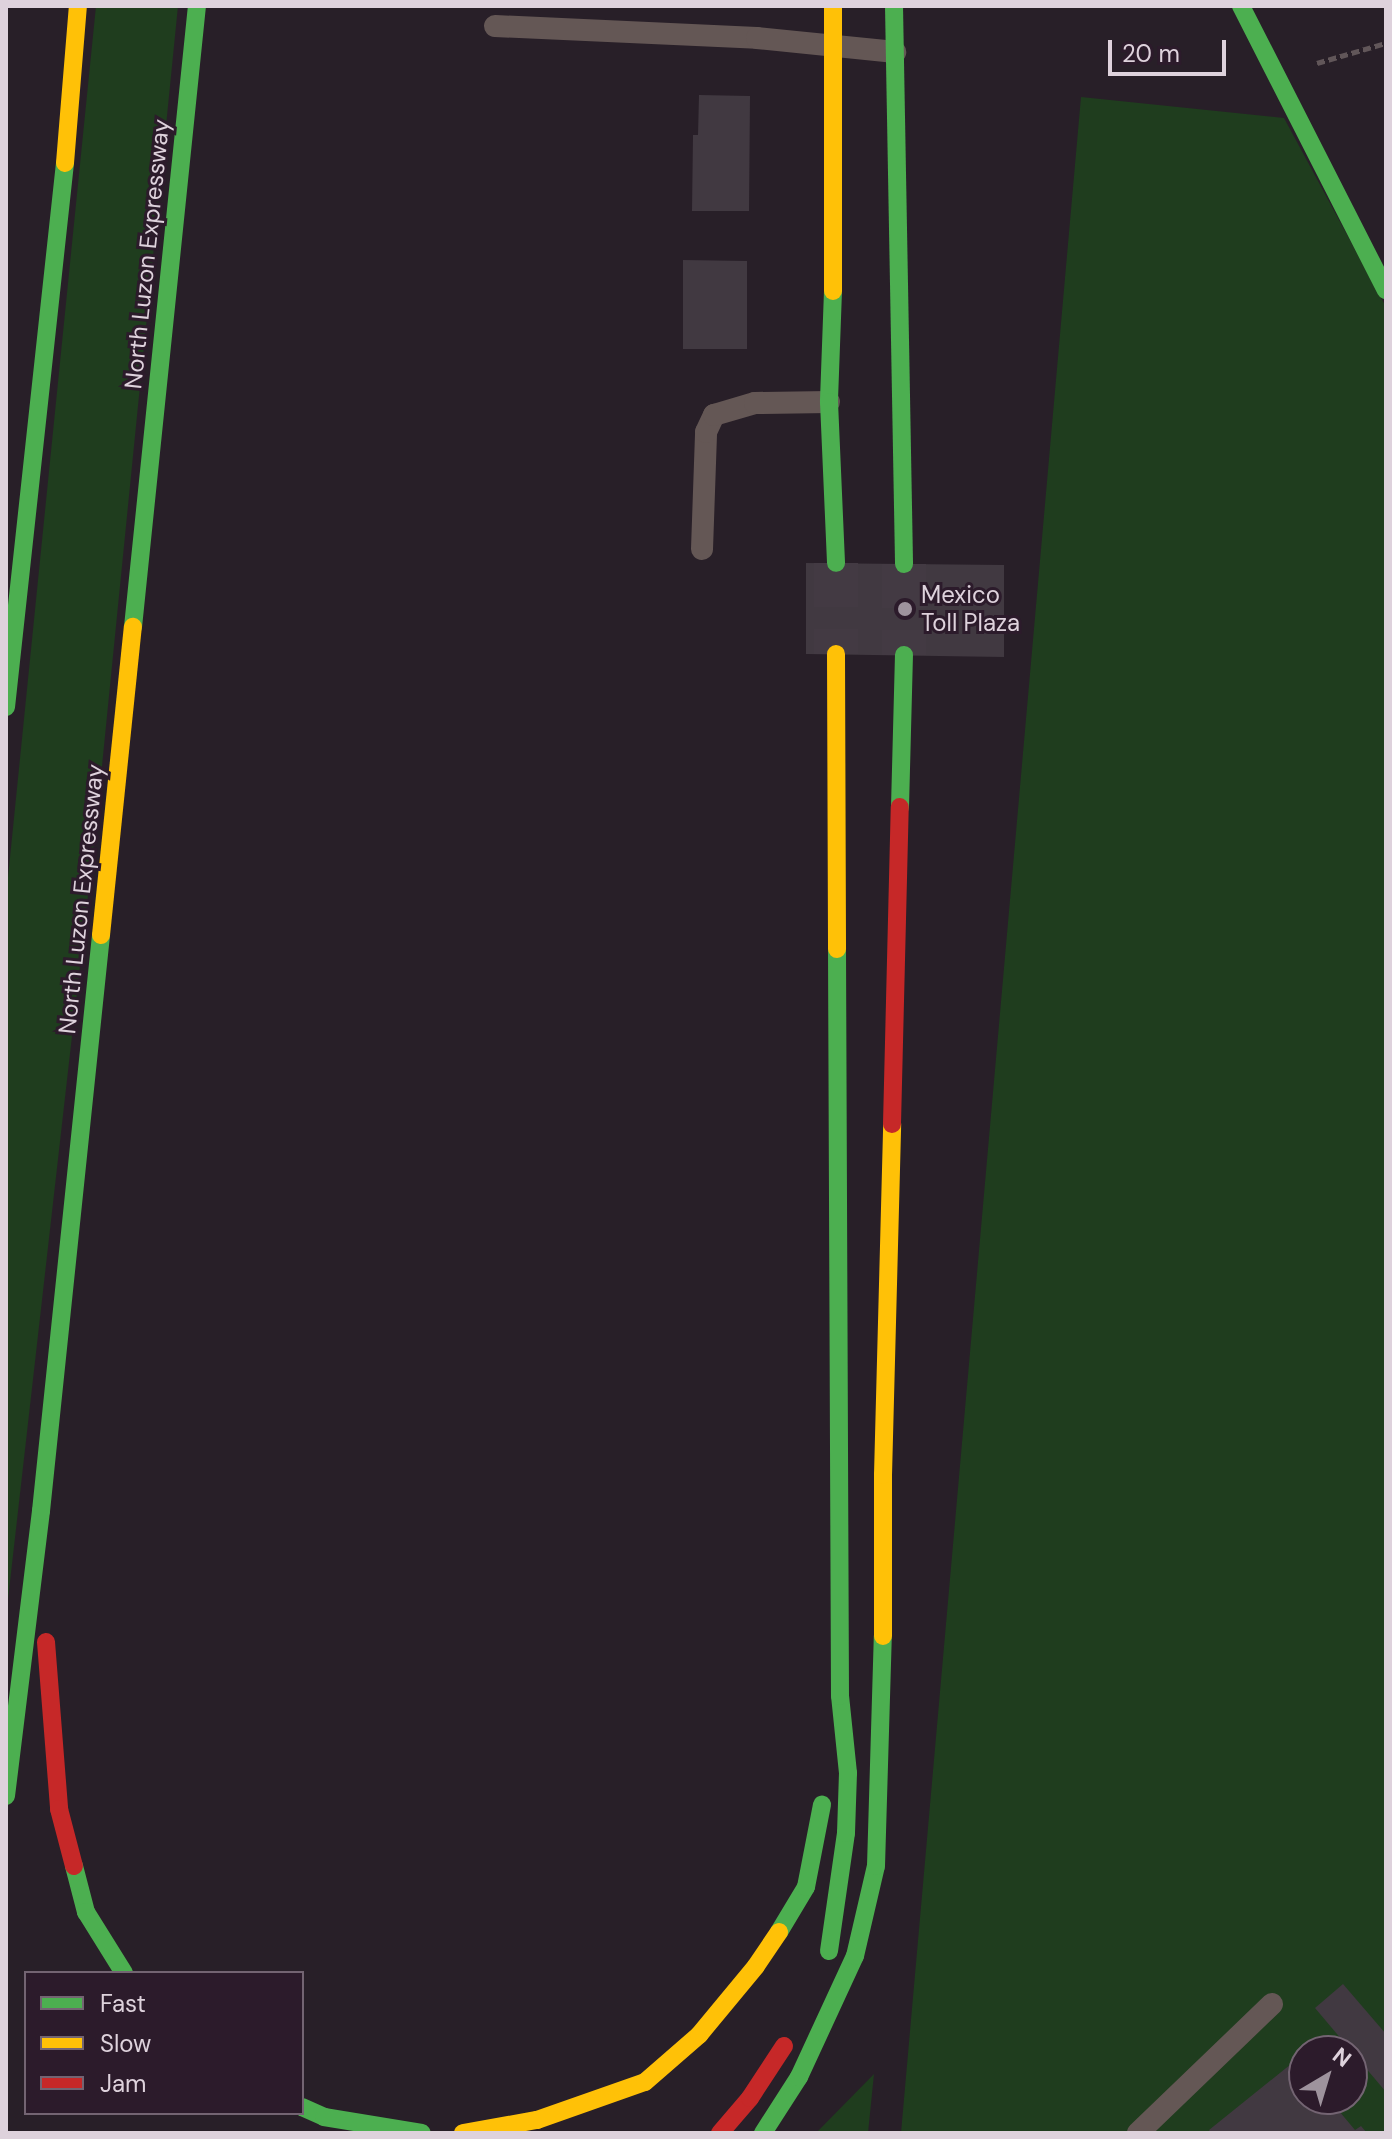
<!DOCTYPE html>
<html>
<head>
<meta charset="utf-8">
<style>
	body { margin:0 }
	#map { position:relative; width:1392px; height:2139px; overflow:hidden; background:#281f28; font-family:"DM Sans",sans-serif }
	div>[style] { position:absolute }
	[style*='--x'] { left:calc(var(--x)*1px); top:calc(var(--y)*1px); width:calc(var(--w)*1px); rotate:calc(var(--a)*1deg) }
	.green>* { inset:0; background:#1f3d1e }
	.building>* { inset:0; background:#413941 }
	.highway-tunnel>* { height:44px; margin-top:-22px; transform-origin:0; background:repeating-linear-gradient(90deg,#433a43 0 44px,transparent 0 66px) }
	.path>* { height:5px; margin-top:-2.5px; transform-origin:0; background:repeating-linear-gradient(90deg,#615659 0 8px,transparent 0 12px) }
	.lane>* { height:22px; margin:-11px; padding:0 11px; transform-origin:11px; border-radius:11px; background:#645755 }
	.fast>* { height:18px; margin:-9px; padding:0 9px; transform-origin:9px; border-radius:9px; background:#4caf50 }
	.slow>* { height:18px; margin:-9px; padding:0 9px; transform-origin:9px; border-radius:9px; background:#ffc107 }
	.jam>* { height:18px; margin:-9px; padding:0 9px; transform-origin:9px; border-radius:9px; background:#c62828 }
	.dots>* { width:22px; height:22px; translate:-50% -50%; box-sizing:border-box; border:4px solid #2c1b2b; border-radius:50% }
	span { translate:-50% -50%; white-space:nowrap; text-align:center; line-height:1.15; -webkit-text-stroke:6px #2c1b2b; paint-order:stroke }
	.street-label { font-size:24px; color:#ded2dc }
	.poi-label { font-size:24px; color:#ded2dc }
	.left { translate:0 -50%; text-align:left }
	.frame { position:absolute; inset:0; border:8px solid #ded2dc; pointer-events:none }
	.legend { position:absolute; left:24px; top:1971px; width:280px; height:144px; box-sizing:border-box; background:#2c1b2b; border:2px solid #736472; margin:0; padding:10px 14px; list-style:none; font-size:24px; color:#ded2dc }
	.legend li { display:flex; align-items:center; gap:16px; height:40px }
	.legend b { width:40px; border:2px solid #736472 }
	.north { position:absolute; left:1288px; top:2035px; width:80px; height:80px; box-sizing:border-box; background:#2c1b2b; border:2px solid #736472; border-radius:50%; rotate:38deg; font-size:22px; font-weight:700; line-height:32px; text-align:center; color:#ded2dc }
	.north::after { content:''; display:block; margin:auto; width:28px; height:36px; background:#9e939d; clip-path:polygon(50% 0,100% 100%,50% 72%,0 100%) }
	.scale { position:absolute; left:1108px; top:40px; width:118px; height:36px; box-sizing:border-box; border:4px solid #ded2dc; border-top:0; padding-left:10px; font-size:24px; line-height:28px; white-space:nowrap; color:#ded2dc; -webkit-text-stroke:6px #2c1b2b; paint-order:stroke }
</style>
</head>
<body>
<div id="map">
	<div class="green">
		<i style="clip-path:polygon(96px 6px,178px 6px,97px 816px,6px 1617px,6px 897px)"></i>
		<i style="clip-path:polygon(evenodd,1081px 97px,1284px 118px,1386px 307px,1386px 2133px,901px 2133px,1081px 97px,1304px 2051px,1352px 2051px,1352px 2099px,1304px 2099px,1304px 2051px)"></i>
		<i style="clip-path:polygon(874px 2074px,868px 2133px,816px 2133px)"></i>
	</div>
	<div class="building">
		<i style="clip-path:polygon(699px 95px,750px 96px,749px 211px,692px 211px,693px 135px,698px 135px)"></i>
		<i style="clip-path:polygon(683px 260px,747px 261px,747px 349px,683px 349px)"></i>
		<i style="clip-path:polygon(806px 563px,1004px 565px,1004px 657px,806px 654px)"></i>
		<i style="clip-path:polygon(1343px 1984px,1386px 2034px,1386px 2092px,1315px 2008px)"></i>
		<i style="clip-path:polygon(1296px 2060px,1304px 2069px,1304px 2099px,1329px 2099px,1355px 2130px,1361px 2126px,1367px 2133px,1211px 2133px,1209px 2130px)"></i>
	</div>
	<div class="highway-tunnel">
		<i style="--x:836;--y:563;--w:91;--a:90"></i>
		<i style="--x:904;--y:564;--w:91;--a:90"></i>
	</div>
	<div class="path">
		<i style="--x:1317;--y:63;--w:72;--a:-16.2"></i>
	</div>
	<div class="lane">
		<i style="--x:495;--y:26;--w:262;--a:2.6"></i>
		<i style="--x:757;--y:38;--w:139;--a:5.8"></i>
		<i style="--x:702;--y:549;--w:117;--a:-88"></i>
		<i style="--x:706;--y:432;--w:19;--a:-65"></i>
		<i style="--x:714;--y:415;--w:43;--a:-16.3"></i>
		<i style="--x:755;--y:403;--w:74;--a:-0.8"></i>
		<i style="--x:1138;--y:2133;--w:186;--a:-43.9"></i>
	</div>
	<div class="fast">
		<i style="--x:894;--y:6;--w:558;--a:88.97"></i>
		<i style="--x:1241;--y:6;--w:319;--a:63"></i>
		<i style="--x:833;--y:291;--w:111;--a:92.1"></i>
		<i style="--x:829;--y:402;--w:161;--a:87.5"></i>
		<i style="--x:133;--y:627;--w:624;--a:-84.12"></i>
		<i style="--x:6;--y:707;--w:547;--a:-83.81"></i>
		<i style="--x:900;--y:807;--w:152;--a:-88.5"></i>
		<i style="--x:6;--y:1796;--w:287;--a:-83"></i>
		<i style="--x:41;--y:1511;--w:579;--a:-84.05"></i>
		<i style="--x:74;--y:1866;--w:48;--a:75.4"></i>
		<i style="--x:86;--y:1912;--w:72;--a:58.1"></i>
		<i style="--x:779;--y:1932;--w:52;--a:-59"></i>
		<i style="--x:806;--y:1887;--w:84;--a:-79"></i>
		<i style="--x:829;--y:1951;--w:119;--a:-81.8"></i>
		<i style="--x:846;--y:1833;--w:60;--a:-88.1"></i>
		<i style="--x:848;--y:1773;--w:77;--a:-95.9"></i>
		<i style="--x:840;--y:1696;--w:747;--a:-90.23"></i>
		<i style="--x:302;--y:2107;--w:24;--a:24"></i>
		<i style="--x:324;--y:2117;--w:99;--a:9.3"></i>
		<i style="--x:763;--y:2133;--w:67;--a:-57.3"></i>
		<i style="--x:799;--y:2077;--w:133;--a:-65.2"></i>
		<i style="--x:855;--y:1956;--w:92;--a:-76.9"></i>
		<i style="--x:876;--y:1866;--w:230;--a:-88.3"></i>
	</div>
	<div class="slow">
		<i style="--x:833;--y:6;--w:285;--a:90"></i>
		<i style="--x:65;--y:163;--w:158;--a:-85.3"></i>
		<i style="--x:836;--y:654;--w:295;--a:89.8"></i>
		<i style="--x:101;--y:935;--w:310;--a:-84.1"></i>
		<i style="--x:883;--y:1636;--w:161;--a:-90"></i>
		<i style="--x:883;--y:1475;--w:351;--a:-88.5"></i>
		<i style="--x:463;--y:2133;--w:75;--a:-10"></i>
		<i style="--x:537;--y:2120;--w:114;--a:-19.4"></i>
		<i style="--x:645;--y:2082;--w:72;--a:-41"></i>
		<i style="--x:699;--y:2035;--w:89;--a:-50.4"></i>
		<i style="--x:756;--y:1966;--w:41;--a:-55.9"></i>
	</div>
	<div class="jam">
		<i style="--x:892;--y:1124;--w:317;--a:-88.6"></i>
		<i style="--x:46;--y:1642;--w:168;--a:85.5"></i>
		<i style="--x:59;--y:1809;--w:59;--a:75.3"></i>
		<i style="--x:720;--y:2133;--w:46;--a:-49.4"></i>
		<i style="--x:750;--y:2098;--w:62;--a:-56.8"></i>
	</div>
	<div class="dots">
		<i style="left:905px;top:609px;background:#9e939d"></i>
	</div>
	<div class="street-label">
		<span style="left:147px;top:254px;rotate:-84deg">North Luzon Expressway</span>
		<span style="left:81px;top:899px;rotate:-84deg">North Luzon Expressway</span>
	</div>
	<div class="poi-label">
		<span class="left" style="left:921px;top:609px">Mexico<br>Toll Plaza</span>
	</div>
	<div class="frame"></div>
	<ul class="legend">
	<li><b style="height:10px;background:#4caf50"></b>Fast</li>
	<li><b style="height:10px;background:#ffc107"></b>Slow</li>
	<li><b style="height:10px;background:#c62828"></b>Jam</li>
	</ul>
	<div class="north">N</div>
	<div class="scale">20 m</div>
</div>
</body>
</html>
